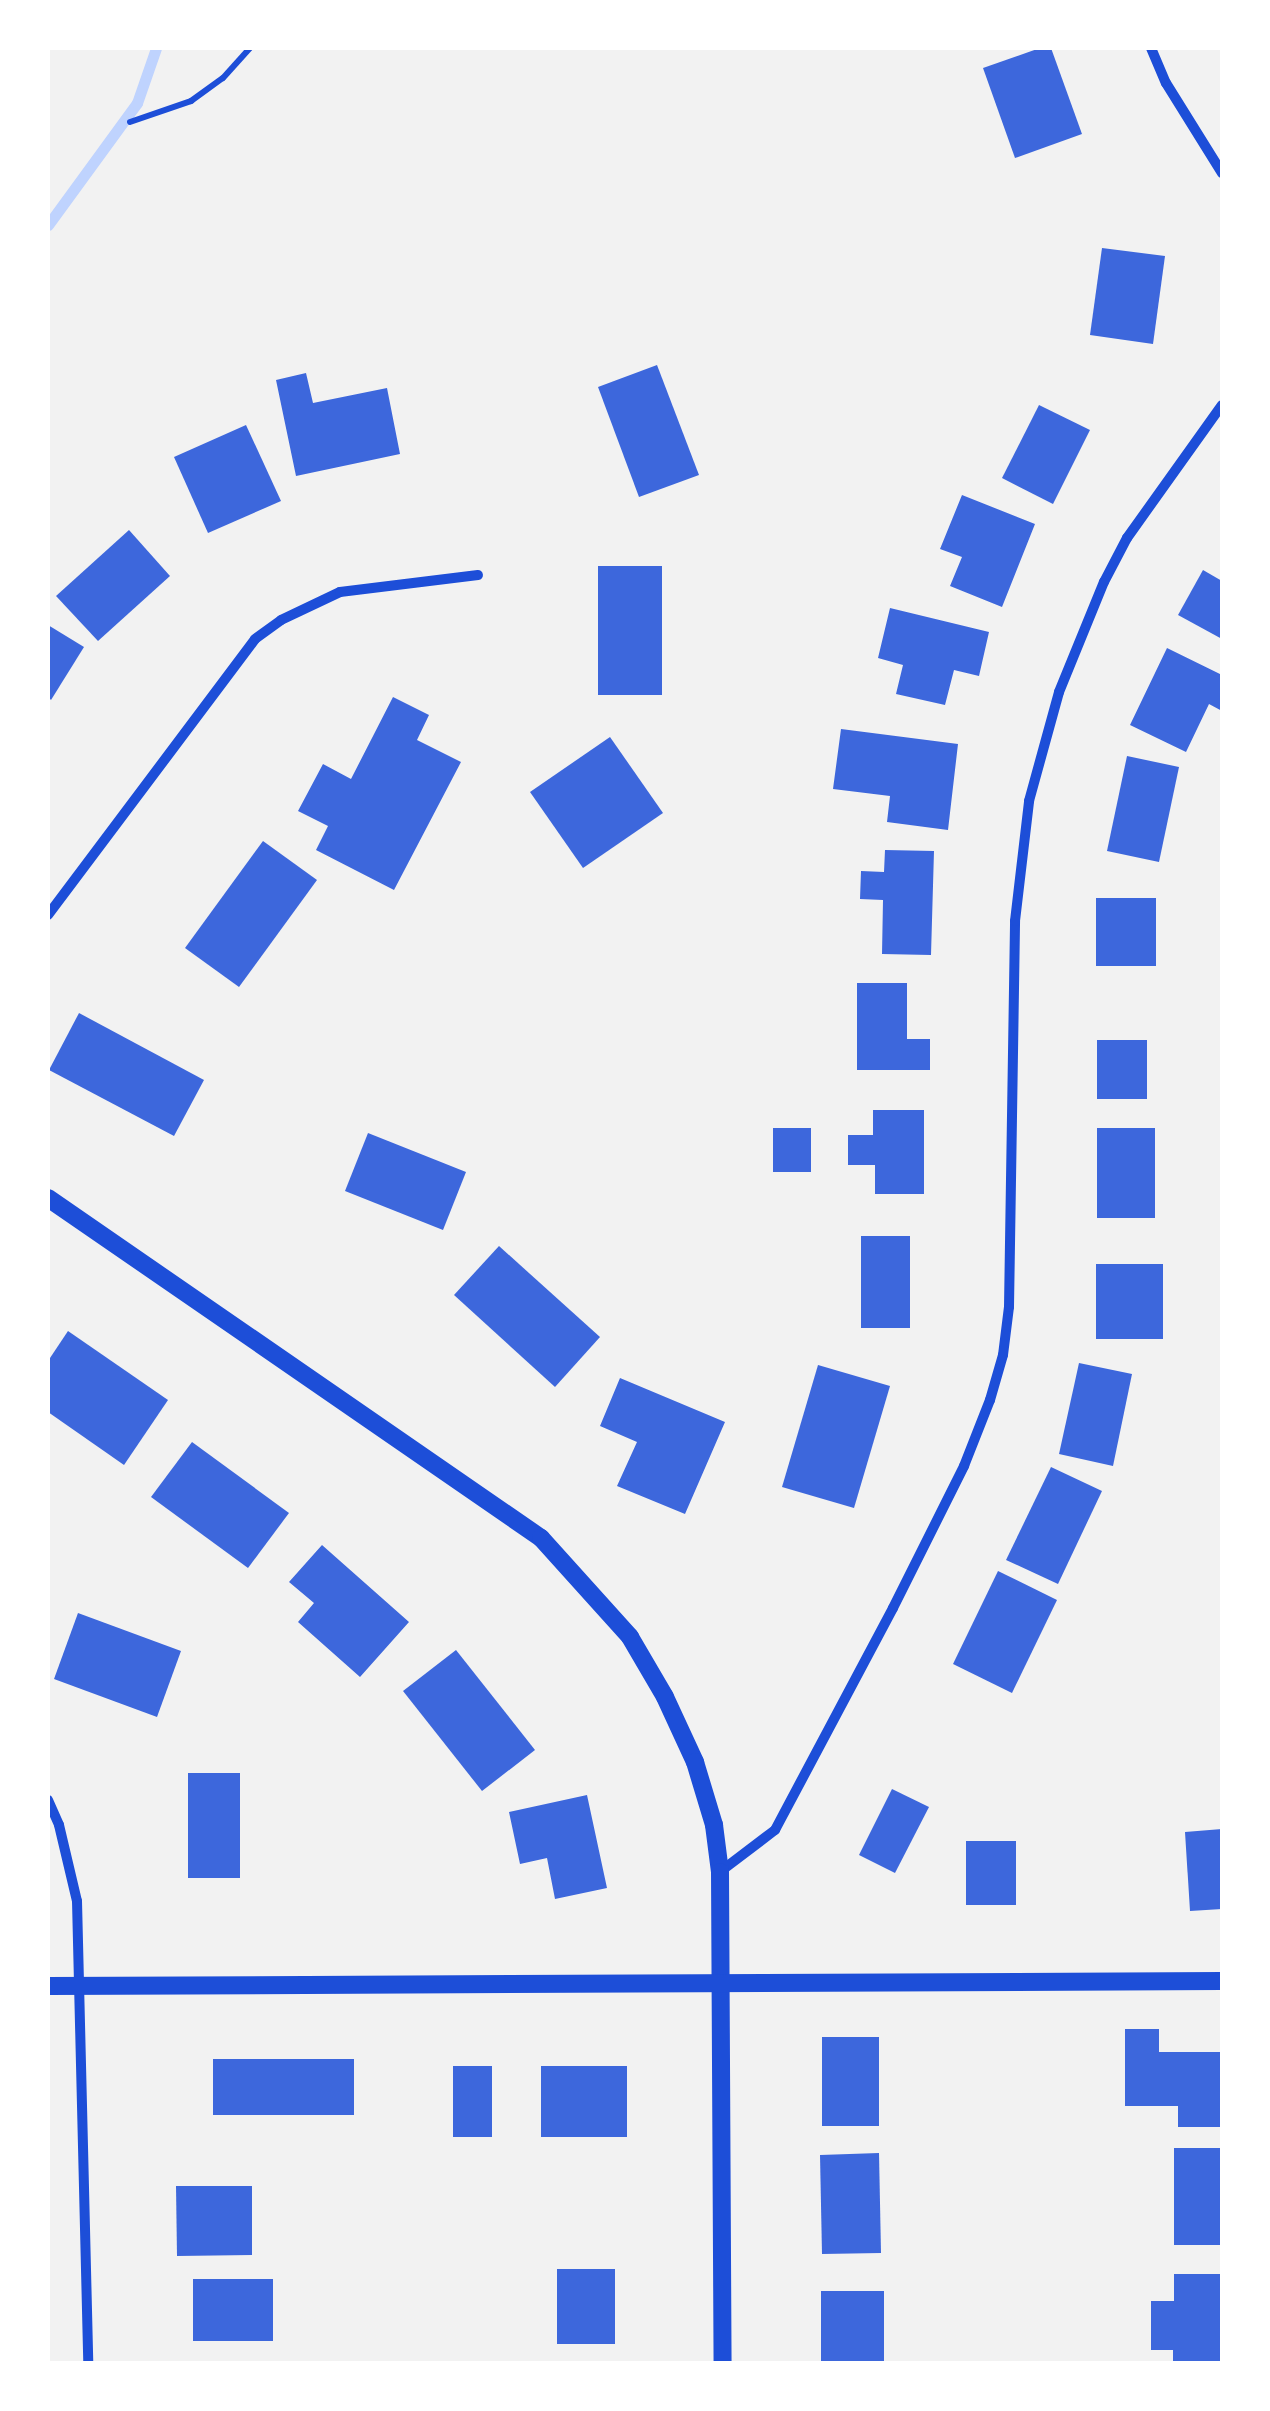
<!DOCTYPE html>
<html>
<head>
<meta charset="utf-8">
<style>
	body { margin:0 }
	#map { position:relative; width:1270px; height:2411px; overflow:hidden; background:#f2f2f2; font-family:Montserrat,sans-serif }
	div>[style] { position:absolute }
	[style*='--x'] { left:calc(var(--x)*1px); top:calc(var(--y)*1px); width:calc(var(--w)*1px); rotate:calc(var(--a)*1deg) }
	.stream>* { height:11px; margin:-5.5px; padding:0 5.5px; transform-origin:5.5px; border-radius:5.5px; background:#bfd3fe }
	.building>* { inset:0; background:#3d67dc }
	.path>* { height:6px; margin:-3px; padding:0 3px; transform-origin:3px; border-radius:3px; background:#1d4ed8 }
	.minor>* { height:10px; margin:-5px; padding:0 5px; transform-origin:5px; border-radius:5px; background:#1d4ed8 }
	.tertiary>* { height:18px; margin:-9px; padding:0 9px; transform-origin:9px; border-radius:9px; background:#1d4ed8 }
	span { translate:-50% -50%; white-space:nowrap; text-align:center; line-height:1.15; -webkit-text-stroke:9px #fff; paint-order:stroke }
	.frame { position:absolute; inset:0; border:50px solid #fff; pointer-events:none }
</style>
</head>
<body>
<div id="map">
	<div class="stream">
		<i style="--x:48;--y:225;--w:151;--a:-53.9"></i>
		<i style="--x:137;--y:103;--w:58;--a:-70.9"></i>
	</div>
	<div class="building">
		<i style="clip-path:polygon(1040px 48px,1051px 48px,1082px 134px,1015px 158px,983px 68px)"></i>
		<i style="clip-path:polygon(1102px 248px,1165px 256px,1153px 344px,1090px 335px)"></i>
		<i style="clip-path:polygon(657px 365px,699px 475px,639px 497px,598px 387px)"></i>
		<i style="clip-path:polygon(306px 373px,313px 403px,387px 388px,400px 454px,296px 476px,276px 380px)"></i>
		<i style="clip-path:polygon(1039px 405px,1090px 430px,1053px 504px,1002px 478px)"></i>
		<i style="clip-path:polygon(246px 425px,281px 501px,208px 533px,174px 457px)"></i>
		<i style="clip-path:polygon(962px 495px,1035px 524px,1002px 607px,950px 586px,962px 557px,940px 549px)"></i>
		<i style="clip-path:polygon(129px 530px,170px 576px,98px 641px,56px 596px)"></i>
		<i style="clip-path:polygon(598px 566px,662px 566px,662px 695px,598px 695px)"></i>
		<i style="clip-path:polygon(1203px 570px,1222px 581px,1222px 639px,1178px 615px)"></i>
		<i style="clip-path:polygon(890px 608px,989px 632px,979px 676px,954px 670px,945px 705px,896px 694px,903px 665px,878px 658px)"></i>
		<i style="clip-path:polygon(48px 625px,84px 647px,51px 700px,48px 697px)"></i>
		<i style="clip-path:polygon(1167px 648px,1222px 675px,1222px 711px,1209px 704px,1186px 752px,1130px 725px)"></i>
		<i style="clip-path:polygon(393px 697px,429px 715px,417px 740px,461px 762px,394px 890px,316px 850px,328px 826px,298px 811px,323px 764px,351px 779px)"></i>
		<i style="clip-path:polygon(841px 729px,958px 744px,948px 830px,887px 822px,890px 796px,833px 789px)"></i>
		<i style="clip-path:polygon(610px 737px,663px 813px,583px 868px,530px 792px)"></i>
		<i style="clip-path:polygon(1127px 756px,1179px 767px,1159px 862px,1107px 851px)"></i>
		<i style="clip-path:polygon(263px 841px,317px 880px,239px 987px,185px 948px)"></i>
		<i style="clip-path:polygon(885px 850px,934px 851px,931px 955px,882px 954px,883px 900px,860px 899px,861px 871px,884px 872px)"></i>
		<i style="clip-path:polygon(1096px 898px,1156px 898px,1156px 966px,1096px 966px)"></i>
		<i style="clip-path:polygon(857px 983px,907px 983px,907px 1039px,930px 1039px,930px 1070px,857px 1070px)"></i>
		<i style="clip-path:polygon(79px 1013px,204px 1080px,174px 1136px,49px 1070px)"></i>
		<i style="clip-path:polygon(1097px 1040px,1147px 1040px,1147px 1099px,1097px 1099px)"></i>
		<i style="clip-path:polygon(873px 1110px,924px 1110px,924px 1194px,875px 1194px,875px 1165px,848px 1165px,848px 1135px,873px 1135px)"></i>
		<i style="clip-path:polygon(773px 1128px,811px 1128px,811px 1172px,773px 1172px)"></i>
		<i style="clip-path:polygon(1097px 1128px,1155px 1128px,1155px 1218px,1097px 1218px)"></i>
		<i style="clip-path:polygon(368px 1133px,466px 1172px,443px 1230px,345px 1191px)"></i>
		<i style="clip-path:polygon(861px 1236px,910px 1236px,910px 1328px,861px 1328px)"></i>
		<i style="clip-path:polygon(499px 1246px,600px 1337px,555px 1387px,454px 1295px)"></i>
		<i style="clip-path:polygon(1096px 1264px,1163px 1264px,1163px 1339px,1096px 1339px)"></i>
		<i style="clip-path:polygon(68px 1331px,168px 1400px,124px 1465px,48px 1412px,48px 1361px)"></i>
		<i style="clip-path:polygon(1079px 1363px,1132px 1374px,1113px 1466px,1059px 1454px)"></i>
		<i style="clip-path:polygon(818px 1365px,890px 1386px,854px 1508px,782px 1487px)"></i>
		<i style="clip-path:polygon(620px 1378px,725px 1422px,685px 1514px,617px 1486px,637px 1442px,600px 1426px)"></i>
		<i style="clip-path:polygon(192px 1442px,289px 1513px,248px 1568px,151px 1497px)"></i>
		<i style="clip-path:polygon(1051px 1467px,1102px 1491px,1058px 1584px,1006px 1560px)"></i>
		<i style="clip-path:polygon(322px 1545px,409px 1622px,360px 1677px,298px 1622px,314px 1603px,289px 1582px)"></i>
		<i style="clip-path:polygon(998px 1571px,1057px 1600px,1012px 1693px,953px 1664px)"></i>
		<i style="clip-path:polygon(78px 1613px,181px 1651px,157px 1717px,54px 1679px)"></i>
		<i style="clip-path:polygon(456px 1650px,535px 1750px,482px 1791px,403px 1691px)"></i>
		<i style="clip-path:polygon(188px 1773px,240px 1773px,240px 1878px,188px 1878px)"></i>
		<i style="clip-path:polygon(892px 1789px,929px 1807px,895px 1873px,859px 1855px)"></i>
		<i style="clip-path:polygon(587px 1795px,607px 1888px,555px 1899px,547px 1858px,520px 1864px,509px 1812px)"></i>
		<i style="clip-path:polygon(1222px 1829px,1222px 1909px,1190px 1911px,1185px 1832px)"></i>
		<i style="clip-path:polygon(966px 1841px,1016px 1841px,1016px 1905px,966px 1905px)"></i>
		<i style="clip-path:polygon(1125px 2029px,1159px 2029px,1159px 2052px,1222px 2052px,1222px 2127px,1178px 2127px,1178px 2106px,1125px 2106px)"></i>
		<i style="clip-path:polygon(822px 2037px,879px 2037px,879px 2126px,822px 2126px)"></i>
		<i style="clip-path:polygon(213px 2059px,354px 2059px,354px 2115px,213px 2115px)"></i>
		<i style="clip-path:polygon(453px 2066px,492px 2066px,492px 2137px,453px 2137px)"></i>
		<i style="clip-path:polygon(541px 2066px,627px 2066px,627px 2137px,541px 2137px)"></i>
		<i style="clip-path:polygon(1174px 2148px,1222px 2148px,1222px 2245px,1174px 2245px)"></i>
		<i style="clip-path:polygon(879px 2153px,881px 2253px,822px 2254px,820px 2155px)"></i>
		<i style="clip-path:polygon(176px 2186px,252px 2186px,252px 2255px,177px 2256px)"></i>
		<i style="clip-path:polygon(557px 2269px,615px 2269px,615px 2344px,557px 2344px)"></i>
		<i style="clip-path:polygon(1174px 2274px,1222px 2274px,1222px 2364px,1173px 2364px,1173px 2350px,1151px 2350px,1151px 2301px,1174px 2301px)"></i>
		<i style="clip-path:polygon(193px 2279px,273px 2279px,273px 2341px,193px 2341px)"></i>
		<i style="clip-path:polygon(821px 2291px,884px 2291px,884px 2364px,821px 2364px)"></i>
	</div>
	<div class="path">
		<i style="--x:130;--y:122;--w:65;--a:-19"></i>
		<i style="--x:191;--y:101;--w:39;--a:-36"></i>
		<i style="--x:223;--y:78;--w:40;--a:-48"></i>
	</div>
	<div class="minor">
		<i style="--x:1151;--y:48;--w:38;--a:67"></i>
		<i style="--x:1166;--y:83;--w:106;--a:58.1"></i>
		<i style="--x:48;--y:915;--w:345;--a:-53.1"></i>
		<i style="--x:255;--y:639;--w:32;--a:-36"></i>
		<i style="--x:281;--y:620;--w:65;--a:-25.4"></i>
		<i style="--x:340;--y:592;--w:139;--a:-7"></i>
		<i style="--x:48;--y:1800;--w:27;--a:66"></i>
		<i style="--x:59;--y:1825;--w:78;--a:76.7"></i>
		<i style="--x:77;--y:1901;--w:463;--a:88.6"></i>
		<i style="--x:721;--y:1871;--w:68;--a:-37.2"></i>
		<i style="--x:775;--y:1830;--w:251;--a:-62"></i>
		<i style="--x:893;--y:1608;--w:159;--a:-63.4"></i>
		<i style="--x:964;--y:1466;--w:71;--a:-68.5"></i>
		<i style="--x:990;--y:1400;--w:47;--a:-73.9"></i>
		<i style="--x:1003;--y:1355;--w:48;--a:-82.9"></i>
		<i style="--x:1009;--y:1307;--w:386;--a:-89.1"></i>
		<i style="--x:1015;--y:921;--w:121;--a:-83.3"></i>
		<i style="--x:1029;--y:801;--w:113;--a:-74.6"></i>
		<i style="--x:1059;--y:692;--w:119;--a:-67.8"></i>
		<i style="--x:1104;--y:582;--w:50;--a:-62.4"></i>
		<i style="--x:1127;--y:538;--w:163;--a:-54.5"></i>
	</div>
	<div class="tertiary">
		<i style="--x:48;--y:1198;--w:599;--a:34.59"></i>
		<i style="--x:541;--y:1538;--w:133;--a:48"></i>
		<i style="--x:630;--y:1637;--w:69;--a:59.7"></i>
		<i style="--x:665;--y:1697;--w:72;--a:65.2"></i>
		<i style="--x:695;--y:1762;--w:66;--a:73.2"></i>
		<i style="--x:714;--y:1825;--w:47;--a:82.7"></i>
		<i style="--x:720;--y:1872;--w:492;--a:89.7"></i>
		<i style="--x:48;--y:1986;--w:1174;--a:-0.24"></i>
	</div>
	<div class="frame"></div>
</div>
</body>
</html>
